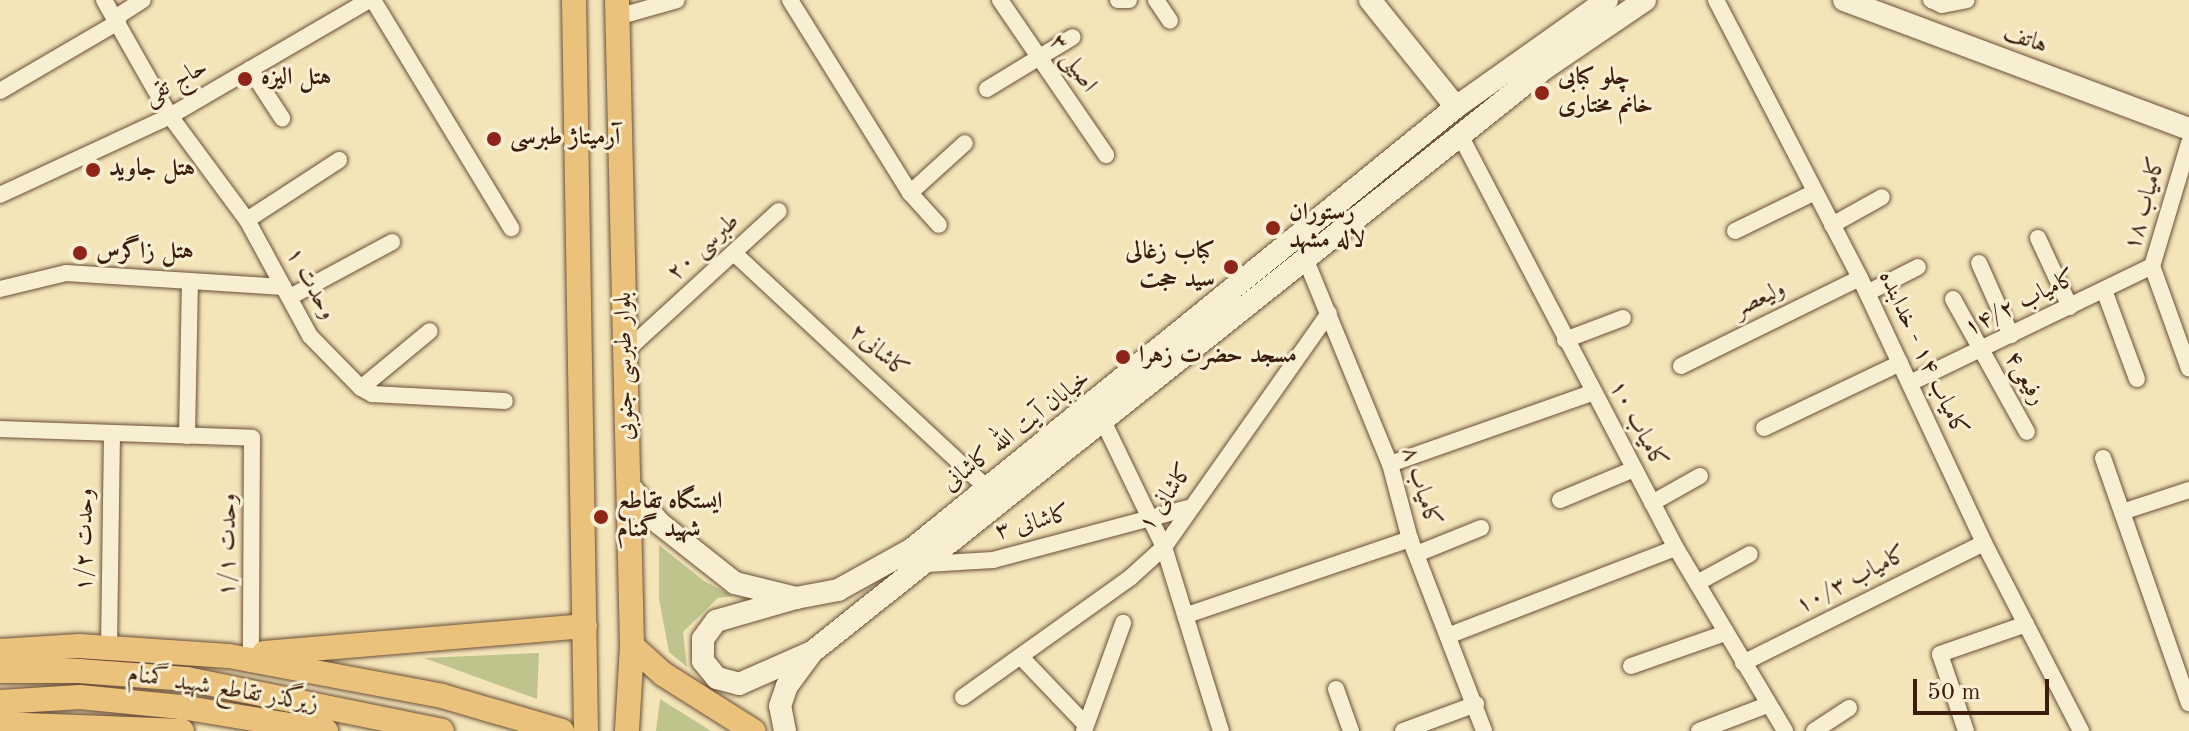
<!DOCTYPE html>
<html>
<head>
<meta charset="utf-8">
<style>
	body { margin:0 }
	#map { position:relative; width:2189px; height:731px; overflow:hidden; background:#f4e5b9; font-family:"Old Standard TT",Amiri,serif }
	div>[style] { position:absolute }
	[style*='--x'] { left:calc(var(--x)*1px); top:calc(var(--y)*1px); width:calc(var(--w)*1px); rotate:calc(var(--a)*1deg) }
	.green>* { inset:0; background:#bfc38c }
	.roads { filter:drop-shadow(0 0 2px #6a4e37) drop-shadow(0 0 2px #6a4e37) }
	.street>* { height:16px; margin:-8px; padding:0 8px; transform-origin:8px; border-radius:8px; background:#f8eed2 }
	.secondary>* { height:22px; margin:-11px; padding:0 11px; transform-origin:11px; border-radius:11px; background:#f8eed2 }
	.primary>* { height:24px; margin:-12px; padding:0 12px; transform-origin:12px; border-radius:12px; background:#eac27c }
	.dots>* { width:22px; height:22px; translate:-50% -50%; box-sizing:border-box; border:4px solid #f8eed2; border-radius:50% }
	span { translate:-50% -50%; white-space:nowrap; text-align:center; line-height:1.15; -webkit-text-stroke:6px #f8eed2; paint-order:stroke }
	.street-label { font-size:24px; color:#3c1c0c }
	.poi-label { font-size:24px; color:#3c1c0c; font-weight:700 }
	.left { translate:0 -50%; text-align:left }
	.right { translate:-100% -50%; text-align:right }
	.scale { position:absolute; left:1913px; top:679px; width:136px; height:36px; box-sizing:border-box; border:4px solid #3c1c0c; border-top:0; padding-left:10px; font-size:24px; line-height:28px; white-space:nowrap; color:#3c1c0c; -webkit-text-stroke:6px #f8eed2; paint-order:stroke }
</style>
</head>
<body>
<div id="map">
	<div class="green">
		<i style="clip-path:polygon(659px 545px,704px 581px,733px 596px,718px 598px,683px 632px,687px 667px,669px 652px,659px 599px)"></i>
		<i style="clip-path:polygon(539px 653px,537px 699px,424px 658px)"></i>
		<i style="clip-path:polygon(660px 699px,711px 731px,656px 731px)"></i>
	</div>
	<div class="roads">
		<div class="street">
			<i style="--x:104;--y:0;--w:133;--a:60.4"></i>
			<i style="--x:170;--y:116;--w:129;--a:53.5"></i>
			<i style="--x:247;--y:220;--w:132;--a:61.5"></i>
			<i style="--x:310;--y:336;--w:73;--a:45.6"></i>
			<i style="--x:361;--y:388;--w:13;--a:29"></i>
			<i style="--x:372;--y:394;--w:133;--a:3"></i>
			<i style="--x:373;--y:0;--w:267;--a:58.8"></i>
			<i style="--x:790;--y:0;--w:227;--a:58.1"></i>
			<i style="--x:910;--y:193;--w:43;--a:47.8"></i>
			<i style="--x:1000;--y:0;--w:188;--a:55.6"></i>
			<i style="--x:1118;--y:0;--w:11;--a:0"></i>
			<i style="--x:1156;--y:0;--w:25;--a:56"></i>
			<i style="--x:1716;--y:0;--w:313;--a:62.6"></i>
			<i style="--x:1860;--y:278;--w:293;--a:64.9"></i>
			<i style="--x:1984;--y:543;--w:212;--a:62.7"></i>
			<i style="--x:1931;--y:0;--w:12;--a:24"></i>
			<i style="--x:1942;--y:5;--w:25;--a:-11"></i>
			<i style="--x:617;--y:17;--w:62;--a:-15.8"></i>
			<i style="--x:115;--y:18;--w:33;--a:-33"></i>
			<i style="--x:250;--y:69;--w:59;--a:56.9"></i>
			<i style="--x:987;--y:89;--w:100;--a:-31.2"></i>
			<i style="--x:0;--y:91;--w:137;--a:-30.3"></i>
			<i style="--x:1460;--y:135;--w:466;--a:62.4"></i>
			<i style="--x:1676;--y:548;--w:213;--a:59.2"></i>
			<i style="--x:2189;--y:143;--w:128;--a:106.7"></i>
			<i style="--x:2152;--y:266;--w:109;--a:70.2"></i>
			<i style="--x:910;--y:193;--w:74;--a:-42.3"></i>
			<i style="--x:0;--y:195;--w:187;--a:-24.9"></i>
			<i style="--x:170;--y:116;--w:230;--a:-30.2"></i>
			<i style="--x:247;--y:220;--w:110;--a:-33.1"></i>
			<i style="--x:1832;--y:225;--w:57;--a:-29.2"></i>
			<i style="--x:1735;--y:231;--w:89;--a:-26"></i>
			<i style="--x:2038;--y:238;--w:76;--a:65.1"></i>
			<i style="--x:734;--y:253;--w:347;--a:42.9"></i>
			<i style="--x:1305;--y:258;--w:223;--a:67.6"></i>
			<i style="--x:1390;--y:464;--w:78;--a:75.1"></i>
			<i style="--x:1410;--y:539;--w:206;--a:68.9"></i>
			<i style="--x:1979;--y:263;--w:79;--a:66"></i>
			<i style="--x:0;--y:289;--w:68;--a:-13.6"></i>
			<i style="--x:66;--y:273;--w:218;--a:3.7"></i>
			<i style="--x:2104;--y:290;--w:95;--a:69.7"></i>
			<i style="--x:1867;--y:293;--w:57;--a:-27"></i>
			<i style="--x:290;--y:297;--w:116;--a:-28.3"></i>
			<i style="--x:1953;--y:299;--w:152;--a:60.9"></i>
			<i style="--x:1565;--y:340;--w:62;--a:-20.8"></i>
			<i style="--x:626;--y:351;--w:207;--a:-42.5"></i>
			<i style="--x:1681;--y:366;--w:199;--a:-26.2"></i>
			<i style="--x:1910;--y:383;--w:269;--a:-25.8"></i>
			<i style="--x:361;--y:388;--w:89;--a:-39.6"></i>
			<i style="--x:1104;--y:423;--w:138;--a:64.2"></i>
			<i style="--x:1164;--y:547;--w:193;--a:72.8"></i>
			<i style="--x:1764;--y:428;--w:151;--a:-25.5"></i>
			<i style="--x:0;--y:429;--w:252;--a:2"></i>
			<i style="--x:252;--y:438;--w:216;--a:90.3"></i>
			<i style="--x:187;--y:436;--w:155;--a:-88.9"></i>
			<i style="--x:2103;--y:458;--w:260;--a:70.7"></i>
			<i style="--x:1390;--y:464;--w:214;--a:-19.4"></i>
			<i style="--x:1560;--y:500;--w:80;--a:-22.7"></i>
			<i style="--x:1652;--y:503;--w:55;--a:-29.4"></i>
			<i style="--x:2122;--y:512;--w:71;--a:-18.2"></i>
			<i style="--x:1419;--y:553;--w:67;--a:-22"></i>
			<i style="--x:926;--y:564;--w:67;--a:-3.4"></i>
			<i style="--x:993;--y:560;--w:202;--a:-14.9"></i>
			<i style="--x:1697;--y:583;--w:60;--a:-28.7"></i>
			<i style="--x:1187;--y:615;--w:236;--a:-18.8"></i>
			<i style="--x:1450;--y:635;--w:242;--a:-21.1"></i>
			<i style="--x:109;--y:648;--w:215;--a:-89.2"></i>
			<i style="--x:1021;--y:657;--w:93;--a:46.3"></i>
			<i style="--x:1743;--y:663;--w:269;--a:-26.5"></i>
			<i style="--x:1631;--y:666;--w:100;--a:-19.3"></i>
			<i style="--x:1336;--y:689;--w:45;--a:70.3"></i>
			<i style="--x:963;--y:697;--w:206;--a:-35.5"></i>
			<i style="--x:1131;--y:577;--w:45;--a:-42.3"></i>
			<i style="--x:1164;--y:547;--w:286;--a:-54.8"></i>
			<i style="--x:1084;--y:731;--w:115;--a:-70.1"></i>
			<i style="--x:1403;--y:731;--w:78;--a:-20.3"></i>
			<i style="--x:1699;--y:731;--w:73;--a:-20.9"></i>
			<i style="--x:1814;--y:731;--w:42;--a:-33.3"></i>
			<i style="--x:1966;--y:731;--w:81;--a:-108.7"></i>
			<i style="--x:1940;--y:654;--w:91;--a:-19.2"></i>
		</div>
		<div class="secondary">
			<i style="--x:1370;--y:0;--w:137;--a:51.2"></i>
			<i style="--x:1844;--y:0;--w:368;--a:20.5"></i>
			<i style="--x:628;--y:484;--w:50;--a:51.5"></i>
			<i style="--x:659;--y:523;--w:97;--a:38.3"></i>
			<i style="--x:735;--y:583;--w:63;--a:13.8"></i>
			<i style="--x:796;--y:598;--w:43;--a:-10.8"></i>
			<i style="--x:838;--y:590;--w:85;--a:-29"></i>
			<i style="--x:912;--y:549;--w:701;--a:-39.09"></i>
			<i style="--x:1456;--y:107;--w:185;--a:-35.3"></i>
			<i style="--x:796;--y:598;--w:83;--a:164"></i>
			<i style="--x:716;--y:621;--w:22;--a:126"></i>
			<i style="--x:703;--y:639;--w:22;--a:90"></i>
			<i style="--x:703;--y:661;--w:22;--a:51"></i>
			<i style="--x:717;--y:678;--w:23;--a:15"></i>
			<i style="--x:739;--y:684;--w:80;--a:-23.7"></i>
			<i style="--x:785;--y:731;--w:25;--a:-101"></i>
			<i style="--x:780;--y:706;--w:21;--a:-71"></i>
			<i style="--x:787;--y:686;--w:42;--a:-53.7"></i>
			<i style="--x:812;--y:652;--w:932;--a:-38.55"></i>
			<i style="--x:1541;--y:71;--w:126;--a:-34.3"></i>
		</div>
		<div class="primary">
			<i style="--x:574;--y:0;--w:731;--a:89.06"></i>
			<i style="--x:617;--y:0;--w:646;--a:88.67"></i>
			<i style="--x:632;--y:646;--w:85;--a:93.4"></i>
			<i style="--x:632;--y:646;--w:42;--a:42.1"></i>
			<i style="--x:663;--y:674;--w:107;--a:32.3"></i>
			<i style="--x:0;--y:651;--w:79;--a:-3.6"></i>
			<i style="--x:79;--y:646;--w:150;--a:3.8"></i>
			<i style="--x:229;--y:656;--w:217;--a:10.6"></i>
			<i style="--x:442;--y:696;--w:125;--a:16.3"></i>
			<i style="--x:264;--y:653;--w:322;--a:-4.8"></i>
			<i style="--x:0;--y:671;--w:79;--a:0"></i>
			<i style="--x:79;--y:671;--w:108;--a:4.2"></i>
			<i style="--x:187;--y:679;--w:260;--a:11.5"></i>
			<i style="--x:0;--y:702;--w:80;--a:-3.6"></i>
			<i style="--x:80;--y:697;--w:101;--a:5.7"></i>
			<i style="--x:181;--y:707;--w:147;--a:9.4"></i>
			<i style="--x:0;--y:724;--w:182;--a:2.2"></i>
		</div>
	</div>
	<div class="dots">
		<i style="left:245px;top:79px;background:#8f2418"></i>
		<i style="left:1542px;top:93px;background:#8f2418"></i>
		<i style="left:494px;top:139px;background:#8f2418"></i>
		<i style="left:93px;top:170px;background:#8f2418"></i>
		<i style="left:1273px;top:228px;background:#8f2418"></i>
		<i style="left:80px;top:253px;background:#8f2418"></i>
		<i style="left:1231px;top:267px;background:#8f2418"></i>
		<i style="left:1123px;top:357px;background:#8f2418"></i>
		<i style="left:601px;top:517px;background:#8f2418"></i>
	</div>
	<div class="street-label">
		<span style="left:2025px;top:40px;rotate:20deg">هاتف</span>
		<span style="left:1072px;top:64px;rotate:55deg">اصیلی ۳</span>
		<span style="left:176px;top:83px;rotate:-29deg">حاج تقی</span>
		<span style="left:2146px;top:204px;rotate:-74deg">کامیاب ۱۸</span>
		<span style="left:704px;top:248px;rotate:-42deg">طبرسی ۲۰</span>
		<span style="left:310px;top:284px;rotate:61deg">وحدت ۱</span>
		<span style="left:1760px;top:300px;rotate:-26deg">ولیعصر</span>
		<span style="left:2021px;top:304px;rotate:-26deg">کامیاب ۱۴/۲</span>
		<span style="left:878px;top:352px;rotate:41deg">کاشانی۲</span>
		<span style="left:1922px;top:354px;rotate:65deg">کامیاب ۱۴ - خدابنده</span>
		<span style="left:626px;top:366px;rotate:-91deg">بلوار طبرسی جنوبی</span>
		<span style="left:2024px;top:379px;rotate:60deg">رفیعی۴</span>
		<span style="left:1637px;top:425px;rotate:62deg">کامیاب ۱۰</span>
		<span style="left:1017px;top:432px;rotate:-38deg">خیابان آیت الله کاشانی</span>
		<span style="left:1420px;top:487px;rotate:73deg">کامیاب ۸</span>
		<span style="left:1167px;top:498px;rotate:-55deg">کاشانی ۱</span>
		<span style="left:1033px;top:524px;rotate:-15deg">کاشانی ۳</span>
		<span style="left:86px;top:540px;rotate:-89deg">وحدت ۱/۲</span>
		<span style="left:229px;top:545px;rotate:-89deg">وحدت ۱/۱</span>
		<span style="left:1852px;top:581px;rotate:-27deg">کامیاب ۱۰/۳</span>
		<span style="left:223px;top:690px;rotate:9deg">زیرگذر تقاطع شهید گمنام</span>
	</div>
	<div class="poi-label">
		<span class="left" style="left:261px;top:79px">هتل الیزه</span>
		<span class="left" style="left:1558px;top:93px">چلو کبابی<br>خانم مختاری</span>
		<span class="left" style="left:510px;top:139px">آرمیتاژ طبرسی</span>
		<span class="left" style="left:109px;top:170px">هتل جاوید</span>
		<span class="left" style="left:1289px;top:228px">رستوران<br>لاله مشهد</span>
		<span class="left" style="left:96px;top:253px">هتل زاگرس</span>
		<span class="right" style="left:1215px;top:267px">کباب زغالی<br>سید حجت</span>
		<span class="left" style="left:1139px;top:357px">مسجد حضرت زهرا</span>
		<span class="left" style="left:617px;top:517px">ایستگاه تقاطع<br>شهید گمنام</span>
	</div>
	<div class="scale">50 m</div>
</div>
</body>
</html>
